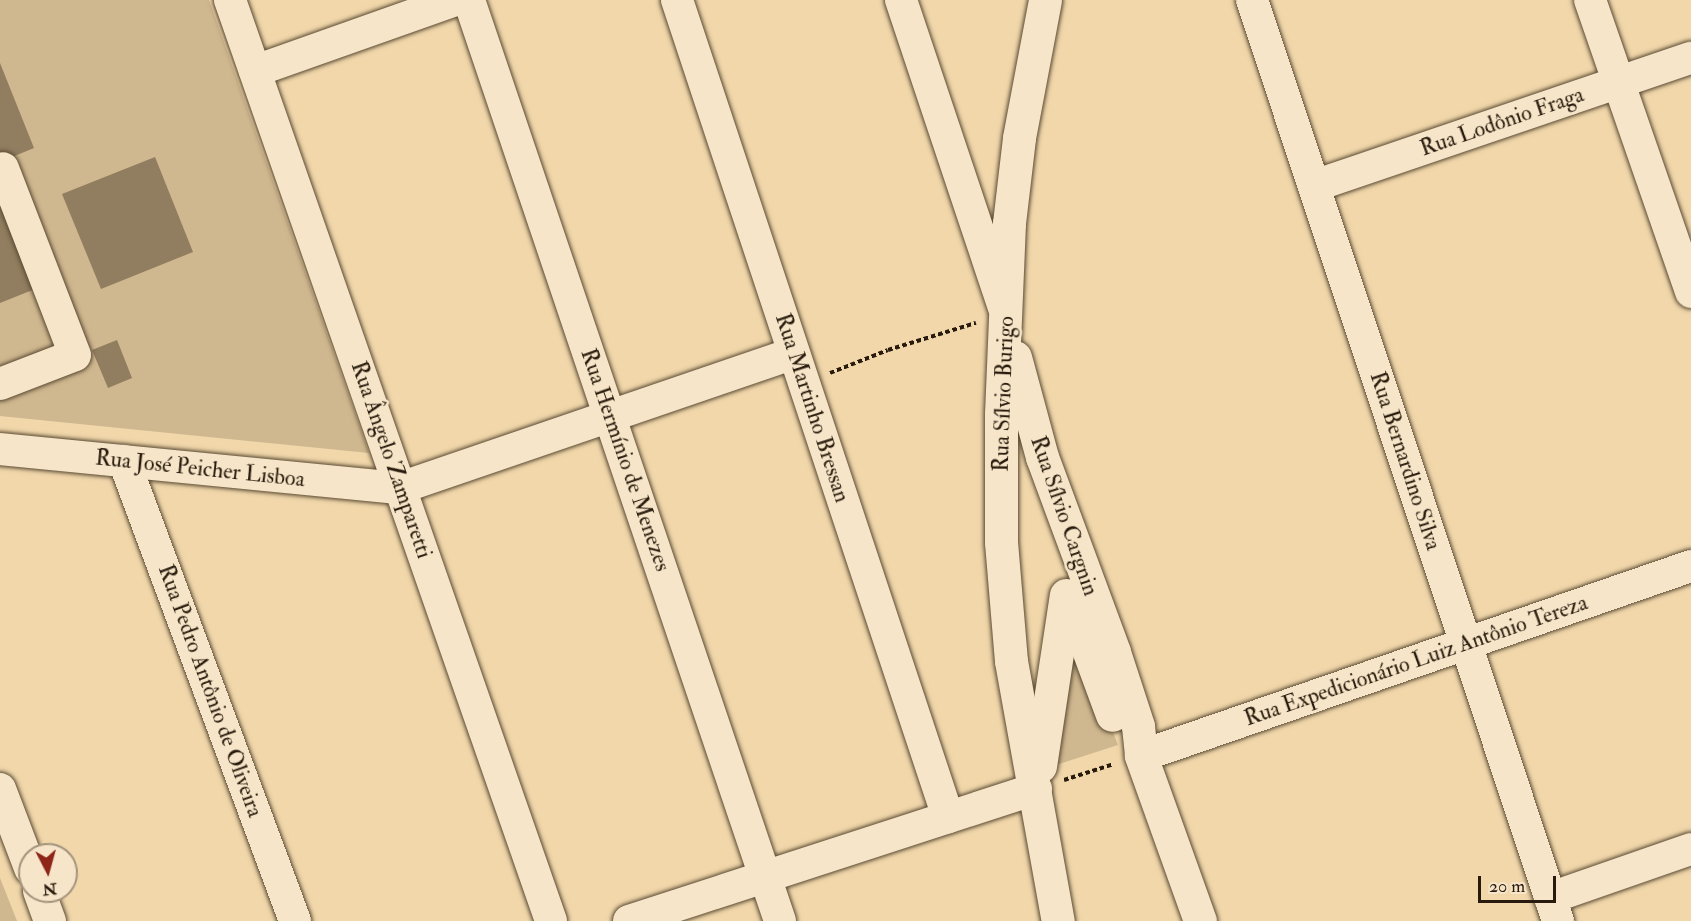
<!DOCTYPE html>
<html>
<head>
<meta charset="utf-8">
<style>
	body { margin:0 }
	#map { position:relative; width:1691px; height:921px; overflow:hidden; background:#f1d7aa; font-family:"IM FELL Double Pica",serif }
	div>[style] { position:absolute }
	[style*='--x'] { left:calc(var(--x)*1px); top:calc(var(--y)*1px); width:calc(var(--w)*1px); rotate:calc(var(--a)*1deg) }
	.green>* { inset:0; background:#cfb78f }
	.building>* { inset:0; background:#917d5f }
	.path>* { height:4px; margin-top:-2px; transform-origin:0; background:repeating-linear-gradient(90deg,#281b0d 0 4.5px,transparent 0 7.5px) }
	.roads { filter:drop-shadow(0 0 2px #5a4a34) drop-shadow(0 0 2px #5a4a34) }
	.street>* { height:32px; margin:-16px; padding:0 16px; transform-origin:16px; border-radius:16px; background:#f6e5c8 }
	.secondary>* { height:33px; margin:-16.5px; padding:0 16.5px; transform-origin:16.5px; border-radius:16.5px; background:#f6e5c8 }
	span { translate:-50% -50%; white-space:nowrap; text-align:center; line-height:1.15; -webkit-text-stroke:5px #f6e5c8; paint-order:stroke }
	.street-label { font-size:22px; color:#281b0d }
	.north { position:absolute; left:18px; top:843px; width:60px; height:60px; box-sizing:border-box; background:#f6e5c8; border:2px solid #a4947d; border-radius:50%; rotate:174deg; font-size:16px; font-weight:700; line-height:24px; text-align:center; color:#281b0d }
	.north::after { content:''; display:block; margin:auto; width:21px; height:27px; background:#8f2418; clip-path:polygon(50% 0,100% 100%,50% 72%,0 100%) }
	.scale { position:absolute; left:1478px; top:876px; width:78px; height:27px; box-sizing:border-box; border:3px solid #281b0d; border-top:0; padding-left:8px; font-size:18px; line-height:21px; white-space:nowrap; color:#281b0d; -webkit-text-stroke:4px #f6e5c8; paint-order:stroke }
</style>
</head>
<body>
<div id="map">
	<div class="green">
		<i style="clip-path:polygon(0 0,209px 0,369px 453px,0 416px)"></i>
		<i style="clip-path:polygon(1072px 630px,1118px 745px,1056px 765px)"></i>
		<i style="clip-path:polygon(0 878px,17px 921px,0 921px)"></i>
	</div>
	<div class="building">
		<i style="clip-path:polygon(0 63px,34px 148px,0 162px)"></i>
		<i style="clip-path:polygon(155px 157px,193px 252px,101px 289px,62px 194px)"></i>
		<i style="clip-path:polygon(0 202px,35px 289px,0 303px)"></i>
		<i style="clip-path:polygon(117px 340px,132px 378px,108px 388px,92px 350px)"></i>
	</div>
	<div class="path">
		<i style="--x:830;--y:373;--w:62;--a:-21.6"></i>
		<i style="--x:888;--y:350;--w:92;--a:-17.1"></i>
		<i style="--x:1064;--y:780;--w:52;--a:-17.7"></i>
	</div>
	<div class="roads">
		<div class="street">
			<i style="--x:230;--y:0;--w:975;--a:70.78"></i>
			<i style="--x:469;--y:0;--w:972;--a:71.34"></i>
			<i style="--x:677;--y:0;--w:861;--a:71.65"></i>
			<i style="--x:901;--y:0;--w:325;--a:71.5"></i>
			<i style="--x:1252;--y:0;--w:971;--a:71.62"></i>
			<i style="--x:1590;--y:0;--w:309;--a:70.9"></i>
			<i style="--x:255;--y:71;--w:213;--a:-19.5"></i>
			<i style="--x:1314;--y:186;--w:398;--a:-18.8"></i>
			<i style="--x:0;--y:384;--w:80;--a:-21.1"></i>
			<i style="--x:75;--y:355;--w:200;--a:-111.1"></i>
			<i style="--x:0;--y:449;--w:402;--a:5.6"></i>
			<i style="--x:400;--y:488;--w:416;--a:-18.9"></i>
			<i style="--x:124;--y:461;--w:491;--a:69.6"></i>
			<i style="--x:1141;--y:756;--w:582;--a:-19.06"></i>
			<i style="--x:0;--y:789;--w:85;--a:69.2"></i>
			<i style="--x:39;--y:891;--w:32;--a:70"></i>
			<i style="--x:1550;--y:898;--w:149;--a:-19.2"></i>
			<i style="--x:629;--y:921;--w:428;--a:-18"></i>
		</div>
		<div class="secondary">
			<i style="--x:1045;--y:0;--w:140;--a:100.7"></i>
			<i style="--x:1019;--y:138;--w:86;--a:96.7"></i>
			<i style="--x:1009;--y:223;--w:191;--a:92.4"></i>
			<i style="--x:1001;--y:414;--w:128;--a:90"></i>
			<i style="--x:1001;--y:542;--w:119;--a:85.2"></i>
			<i style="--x:1011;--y:661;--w:264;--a:79.8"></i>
			<i style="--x:1015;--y:357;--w:104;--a:74.9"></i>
			<i style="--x:1042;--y:457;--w:208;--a:69.7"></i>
			<i style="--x:1114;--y:652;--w:78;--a:72"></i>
			<i style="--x:1138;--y:726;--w:30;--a:84"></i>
			<i style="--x:1141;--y:756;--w:175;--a:70.3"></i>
			<i style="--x:1072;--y:606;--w:116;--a:69.8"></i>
			<i style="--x:1040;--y:766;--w:173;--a:-81.4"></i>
		</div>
	</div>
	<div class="street-label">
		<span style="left:1502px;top:122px;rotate:-19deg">Rua Lodônio Fraga</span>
		<span style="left:1004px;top:394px;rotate:-88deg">Rua Sílvio Burigo</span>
		<span style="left:812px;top:408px;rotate:72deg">Rua Martinho Bressan</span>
		<span style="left:391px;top:460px;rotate:71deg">Rua Ângelo Zamparetti</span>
		<span style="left:625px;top:460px;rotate:71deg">Rua Hermínio de Menezes</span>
		<span style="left:1405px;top:461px;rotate:72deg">Rua Bernardino Silva</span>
		<span style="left:200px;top:469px;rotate:6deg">Rua José Peicher Lisboa</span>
		<span style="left:1064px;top:516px;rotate:71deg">Rua Sílvio Cargnin</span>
		<span style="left:1416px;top:661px;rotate:-19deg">Rua Expedicionário Luiz Antônio Tereza</span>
		<span style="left:210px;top:691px;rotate:70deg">Rua Pedro Antônio de Oliveira</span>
	</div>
	<div class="north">N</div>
	<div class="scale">20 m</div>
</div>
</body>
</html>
